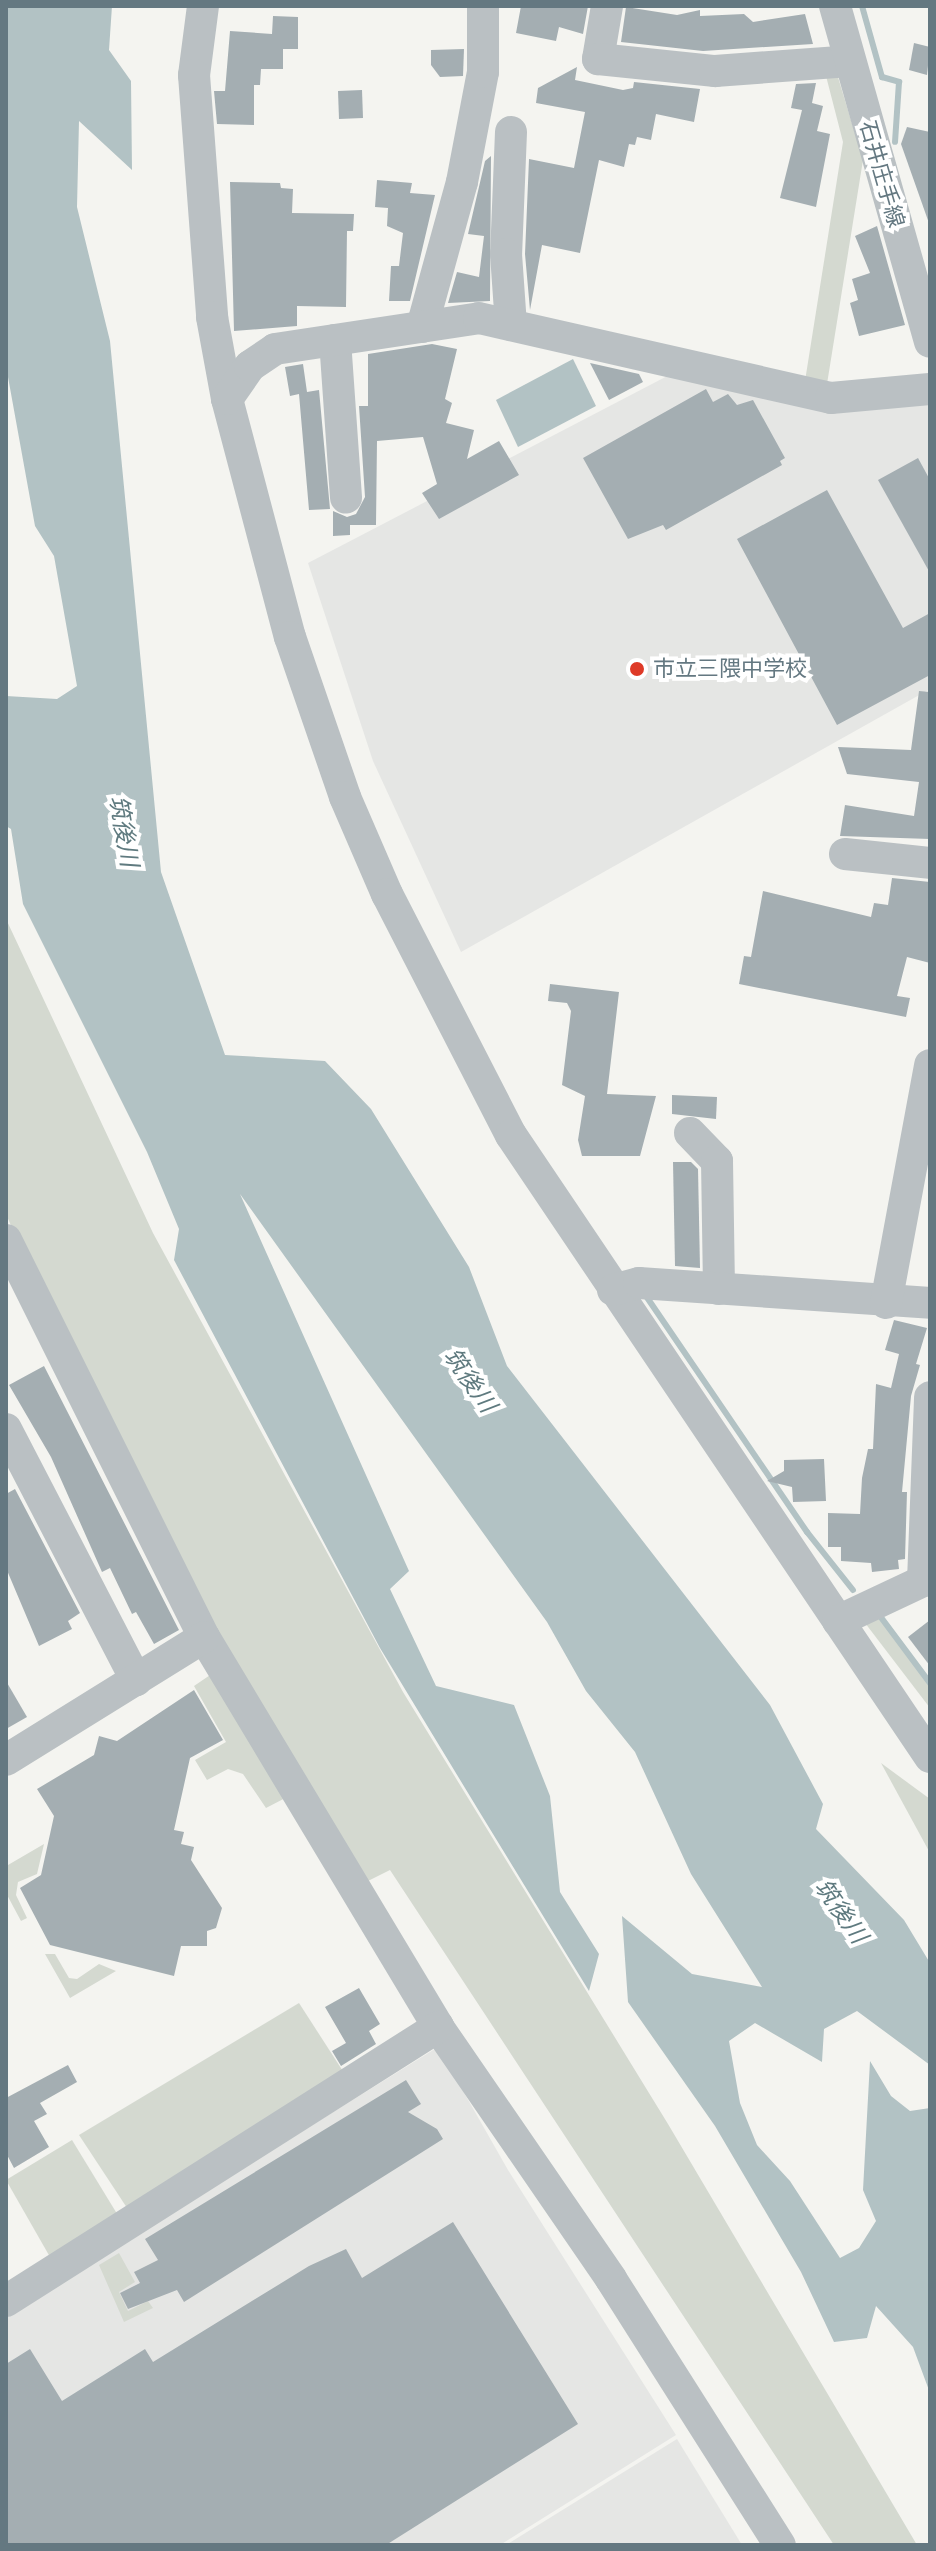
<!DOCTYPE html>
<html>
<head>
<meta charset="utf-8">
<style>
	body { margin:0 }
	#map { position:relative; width:936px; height:2551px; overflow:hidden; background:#f4f4f0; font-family:"DM Sans","Noto Sans JP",sans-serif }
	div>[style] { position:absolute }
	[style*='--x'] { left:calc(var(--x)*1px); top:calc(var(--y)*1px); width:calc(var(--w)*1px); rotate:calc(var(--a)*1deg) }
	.built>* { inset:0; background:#e5e6e4 }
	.green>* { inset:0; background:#d4d9d0 }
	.water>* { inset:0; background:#b2c2c4 }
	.stream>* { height:6px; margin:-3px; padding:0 3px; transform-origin:3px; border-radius:3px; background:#b2c2c4 }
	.building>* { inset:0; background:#a4aeb2 }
	.minor>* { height:32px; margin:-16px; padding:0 16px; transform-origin:16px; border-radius:16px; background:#bac0c3 }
	.dots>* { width:22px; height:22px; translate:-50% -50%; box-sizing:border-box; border:4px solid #fff; border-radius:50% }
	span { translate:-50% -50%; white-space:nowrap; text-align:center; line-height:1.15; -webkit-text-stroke:8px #fff; paint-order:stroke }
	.street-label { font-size:22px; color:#647881 }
	.poi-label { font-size:22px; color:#647881 }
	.left { translate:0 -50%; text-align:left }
	.water-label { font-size:24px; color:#5f7a7f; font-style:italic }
	.frame { position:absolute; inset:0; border:8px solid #647881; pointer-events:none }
</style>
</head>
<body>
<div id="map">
	<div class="built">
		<i style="clip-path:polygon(675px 372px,928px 401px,930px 689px,461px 952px,373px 761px,308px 563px)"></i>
		<i style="clip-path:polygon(438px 2047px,508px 2170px,676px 2435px,500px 2545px,6px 2545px,6px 2315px)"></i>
		<i style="clip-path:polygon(677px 2439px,742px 2545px,506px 2545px)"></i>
	</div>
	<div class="green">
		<i style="clip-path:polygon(837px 74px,863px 160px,827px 384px,805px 381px,843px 142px,826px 76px)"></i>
		<i style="clip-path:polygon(6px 919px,153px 1233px,403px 1692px,668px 2124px,917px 2545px,834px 2545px,390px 1870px,362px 1884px,224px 1644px,47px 1309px,6px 1214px)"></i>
		<i style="clip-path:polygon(874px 1612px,930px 1686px,930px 1708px,862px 1619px)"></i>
		<i style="clip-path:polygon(216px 1671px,293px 1794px,266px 1808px,243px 1774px,228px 1769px,207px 1780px,195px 1760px,226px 1742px,194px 1686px)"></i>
		<i style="clip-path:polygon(881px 1763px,930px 1799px,930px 1853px)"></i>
		<i style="clip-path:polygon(44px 1844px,37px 1874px,18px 1882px,16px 1895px,27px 1918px,21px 1921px,6px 1893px,8px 1865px)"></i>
		<i style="clip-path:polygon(45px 1954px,55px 1954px,69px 1978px,77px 1979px,99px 1964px,116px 1971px,70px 1998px)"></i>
		<i style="clip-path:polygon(299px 2003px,348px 2079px,133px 2217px,79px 2135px)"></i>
		<i style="clip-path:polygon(72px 2140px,119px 2217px,50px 2257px,6px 2180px)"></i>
		<i style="clip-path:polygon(119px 2253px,135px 2282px,119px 2292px,128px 2311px,148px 2301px,153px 2308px,124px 2322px,99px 2265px)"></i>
	</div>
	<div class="water">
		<i style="clip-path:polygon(6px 6px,112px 6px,109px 50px,131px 81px,132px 170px,79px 121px,77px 207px,110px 341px,161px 872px,225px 1055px,325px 1061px,371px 1109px,469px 1267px,507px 1366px,770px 1705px,823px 1804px,816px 1829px,904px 1920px,930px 1963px,930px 2065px,857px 2011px,824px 2029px,822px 2062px,755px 2023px,729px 2041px,740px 2103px,757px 2145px,790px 2181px,840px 2258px,859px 2248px,876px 2221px,863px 2190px,870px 2061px,891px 2096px,910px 2111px,930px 2108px,930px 2393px,913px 2347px,876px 2306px,867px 2338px,834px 2342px,801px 2272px,715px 2126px,628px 2002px,622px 1916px,692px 1974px,762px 1987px,691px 1874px,635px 1752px,586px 1691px,547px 1622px,240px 1194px,409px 1571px,390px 1589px,436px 1686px,514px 1705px,550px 1796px,560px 1892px,599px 1954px,589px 1991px,482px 1816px,380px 1648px,174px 1260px,179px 1229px,147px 1152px,23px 904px,11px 829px,6px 826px,6px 696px,57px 699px,77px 686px,54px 556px,35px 526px,6px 366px)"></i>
		<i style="clip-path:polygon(573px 359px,596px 406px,518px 447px,496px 400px)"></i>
	</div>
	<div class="stream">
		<i style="--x:862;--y:6;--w:74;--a:74.3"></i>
		<i style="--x:882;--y:77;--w:18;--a:16"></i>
		<i style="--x:899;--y:82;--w:60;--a:93.8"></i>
		<i style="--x:646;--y:1296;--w:286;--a:55.7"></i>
		<i style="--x:807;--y:1532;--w:74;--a:51.6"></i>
		<i style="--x:877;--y:1612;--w:89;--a:53.3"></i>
	</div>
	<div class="building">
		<i style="clip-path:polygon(521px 6px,588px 6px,583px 34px,559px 27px,556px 41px,516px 33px)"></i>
		<i style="clip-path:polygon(626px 7px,677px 15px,700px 10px,700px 16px,744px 14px,753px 22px,805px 14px,813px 44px,703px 51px,621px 42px)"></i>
		<i style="clip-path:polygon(273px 16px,298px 17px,298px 49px,283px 49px,283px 69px,261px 69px,260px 85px,254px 85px,254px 125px,217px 124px,214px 91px,225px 91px,230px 31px,272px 34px)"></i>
		<i style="clip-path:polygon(914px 43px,930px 47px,927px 75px,909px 70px)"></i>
		<i style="clip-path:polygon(464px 49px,463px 76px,440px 77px,431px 65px,431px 50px)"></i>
		<i style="clip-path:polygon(577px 67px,575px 80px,623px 90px,633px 88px,634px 82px,700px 89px,694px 122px,656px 114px,651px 140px,637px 137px,635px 145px,629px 144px,624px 167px,599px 160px,580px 253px,542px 245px,530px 310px,525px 254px,529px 159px,574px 168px,585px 112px,536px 103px,538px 88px)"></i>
		<i style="clip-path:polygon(816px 83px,812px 103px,823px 106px,817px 131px,830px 134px,816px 207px,780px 198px,802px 110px,791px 108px,796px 84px)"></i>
		<i style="clip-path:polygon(362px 90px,363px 118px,339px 119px,338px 91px)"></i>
		<i style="clip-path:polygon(907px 127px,930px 132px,930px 226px,901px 144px)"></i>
		<i style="clip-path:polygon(491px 156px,490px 301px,448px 303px,457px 272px,479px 277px,484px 236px,468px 234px,485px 161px)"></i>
		<i style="clip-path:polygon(377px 180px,412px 183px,410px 193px,435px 195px,410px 301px,389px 301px,391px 266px,399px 266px,403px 233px,387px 226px,388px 208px,375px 207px)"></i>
		<i style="clip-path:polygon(230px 182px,280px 183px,281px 188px,293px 189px,292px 213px,354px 214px,353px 231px,347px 231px,346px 307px,297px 306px,297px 326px,234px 331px)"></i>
		<i style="clip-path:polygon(877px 226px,905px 325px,859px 336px,850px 303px,858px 300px,852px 279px,870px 273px,855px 236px)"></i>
		<i style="clip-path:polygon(432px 344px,457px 349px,445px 399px,452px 403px,446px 423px,474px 430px,467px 459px,499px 441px,519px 475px,439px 519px,422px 493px,437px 484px,423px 437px,377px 441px,376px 525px,350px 525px,350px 535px,333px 536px,333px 511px,347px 517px,356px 514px,365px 497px,359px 406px,368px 406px,368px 354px)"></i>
		<i style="clip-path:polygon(590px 363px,639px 374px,643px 382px,609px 400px)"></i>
		<i style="clip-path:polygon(303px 364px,307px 392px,319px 390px,330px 509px,309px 510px,299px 394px,290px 396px,285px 367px)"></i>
		<i style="clip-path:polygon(706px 389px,713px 402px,728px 394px,737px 405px,753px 400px,785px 458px,780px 461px,782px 465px,666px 530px,663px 525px,628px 539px,583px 458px)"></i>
		<i style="clip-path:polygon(918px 458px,930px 480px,930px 573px,878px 480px)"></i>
		<i style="clip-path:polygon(827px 490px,903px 628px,930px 613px,930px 675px,837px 725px,737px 539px)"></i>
		<i style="clip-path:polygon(919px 691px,930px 692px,930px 839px,840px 836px,845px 805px,914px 816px,919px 782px,847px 774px,838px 747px,911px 750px)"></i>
		<i style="clip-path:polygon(892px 878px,930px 882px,930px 963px,907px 957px,897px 996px,910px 998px,906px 1017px,739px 984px,744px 956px,751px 957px,763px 891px,871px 917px,874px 903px,888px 905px)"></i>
		<i style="clip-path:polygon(550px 984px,619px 992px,607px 1094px,656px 1096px,640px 1156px,582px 1156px,578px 1140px,585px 1096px,562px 1085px,571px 1011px,567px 1003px,548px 1001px)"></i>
		<i style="clip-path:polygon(672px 1095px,717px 1097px,716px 1119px,672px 1114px)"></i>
		<i style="clip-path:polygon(673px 1162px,691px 1162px,698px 1169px,700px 1268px,675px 1266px)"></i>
		<i style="clip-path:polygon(894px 1320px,927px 1328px,916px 1364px,920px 1365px,911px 1396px,902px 1492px,907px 1492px,905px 1559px,898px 1560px,899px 1569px,872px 1572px,871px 1563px,841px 1561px,841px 1547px,828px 1547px,828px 1513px,860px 1514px,862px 1478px,868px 1449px,873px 1449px,876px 1384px,891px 1388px,899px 1354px,885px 1350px)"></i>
		<i style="clip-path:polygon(44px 1366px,179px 1630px,154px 1644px,136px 1612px,132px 1614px,110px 1568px,102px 1572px,51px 1457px,9px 1385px)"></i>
		<i style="clip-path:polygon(824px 1459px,826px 1501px,793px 1502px,792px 1487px,767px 1481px,784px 1471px,784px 1460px)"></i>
		<i style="clip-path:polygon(15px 1489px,80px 1613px,68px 1621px,72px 1629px,39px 1646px,6px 1568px,6px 1494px)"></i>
		<i style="clip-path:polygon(930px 1620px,930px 1666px,908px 1637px)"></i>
		<i style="clip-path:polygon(6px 1681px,27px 1717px,6px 1729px)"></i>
		<i style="clip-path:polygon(194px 1690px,223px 1740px,190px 1758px,174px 1830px,184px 1832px,181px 1844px,194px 1847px,191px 1860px,222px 1908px,216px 1928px,207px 1931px,207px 1946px,181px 1946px,174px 1976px,50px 1945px,20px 1888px,41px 1875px,54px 1816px,37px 1789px,94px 1755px,99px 1736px,117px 1741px)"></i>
		<i style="clip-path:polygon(359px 1988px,380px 2024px,369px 2031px,376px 2044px,341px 2066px,332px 2051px,346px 2043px,325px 2007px)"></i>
		<i style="clip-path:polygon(68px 2065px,77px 2082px,40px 2103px,47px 2114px,34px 2121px,49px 2147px,14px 2168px,6px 2153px,6px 2098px)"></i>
		<i style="clip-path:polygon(406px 2080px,421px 2104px,408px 2112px,437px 2129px,443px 2139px,184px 2302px,177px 2290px,128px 2309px,120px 2293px,140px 2283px,134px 2272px,158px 2260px,145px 2239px)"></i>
		<i style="clip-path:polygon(453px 2222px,578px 2424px,386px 2545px,6px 2545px,6px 2364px,30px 2349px,62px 2401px,145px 2349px,153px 2362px,309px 2266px,346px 2249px,362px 2278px)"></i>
	</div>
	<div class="minor">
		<i style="--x:203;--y:6;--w:70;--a:97.4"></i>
		<i style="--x:194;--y:75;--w:243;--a:85.7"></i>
		<i style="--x:212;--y:317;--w:83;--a:79.6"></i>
		<i style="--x:227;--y:399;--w:246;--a:75.2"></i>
		<i style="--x:290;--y:637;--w:169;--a:71"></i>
		<i style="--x:345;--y:797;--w:106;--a:66.6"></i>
		<i style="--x:387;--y:894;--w:271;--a:62.8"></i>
		<i style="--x:511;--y:1135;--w:750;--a:56.03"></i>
		<i style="--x:607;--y:6;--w:54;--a:99.6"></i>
		<i style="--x:598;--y:59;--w:118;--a:5.9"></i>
		<i style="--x:715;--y:71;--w:135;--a:-4.2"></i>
		<i style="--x:835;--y:6;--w:349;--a:74.2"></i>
		<i style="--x:511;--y:132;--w:122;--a:92.3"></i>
		<i style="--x:506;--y:254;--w:71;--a:86"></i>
		<i style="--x:422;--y:327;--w:150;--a:-74.6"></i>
		<i style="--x:462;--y:182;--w:112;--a:-79.2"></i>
		<i style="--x:483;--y:72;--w:66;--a:-90"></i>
		<i style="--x:335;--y:340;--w:158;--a:86"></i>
		<i style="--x:227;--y:399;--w:40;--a:-55.1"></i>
		<i style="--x:250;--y:366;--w:30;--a:-34"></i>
		<i style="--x:275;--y:349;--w:206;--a:-8.6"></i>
		<i style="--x:479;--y:318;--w:361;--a:12.8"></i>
		<i style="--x:831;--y:398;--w:99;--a:-5.2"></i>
		<i style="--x:845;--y:854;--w:85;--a:6"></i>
		<i style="--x:690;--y:1133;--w:39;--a:46"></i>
		<i style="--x:717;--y:1161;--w:128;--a:89.1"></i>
		<i style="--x:6;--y:1240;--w:444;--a:63.5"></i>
		<i style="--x:204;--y:1637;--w:455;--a:59"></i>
		<i style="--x:438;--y:2027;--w:306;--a:55.5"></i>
		<i style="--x:611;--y:2279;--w:315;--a:57.6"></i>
		<i style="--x:613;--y:1290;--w:27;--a:-15"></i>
		<i style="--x:639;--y:1283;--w:292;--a:3.9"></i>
		<i style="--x:886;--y:1303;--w:242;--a:-79.5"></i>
		<i style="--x:6;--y:1429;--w:283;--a:62.6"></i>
		<i style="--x:838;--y:1621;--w:94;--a:-25.2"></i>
		<i style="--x:923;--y:1581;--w:184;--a:-87.8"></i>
		<i style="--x:6;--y:1760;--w:233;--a:-31.8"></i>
		<i style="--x:6;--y:2301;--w:512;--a:-32.39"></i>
	</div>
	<div class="dots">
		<i style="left:637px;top:669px;background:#de3a27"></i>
	</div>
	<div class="street-label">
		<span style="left:882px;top:174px;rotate:74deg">石井庄手線</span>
	</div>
	<div class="poi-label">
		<span class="left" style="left:653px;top:669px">市立三隈中学校</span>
	</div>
	<div class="water-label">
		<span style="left:124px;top:831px;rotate:80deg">筑後川</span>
		<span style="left:470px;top:1380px;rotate:55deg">筑後川</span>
		<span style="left:841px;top:1911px;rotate:55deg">筑後川</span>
	</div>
	<div class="frame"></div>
</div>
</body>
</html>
